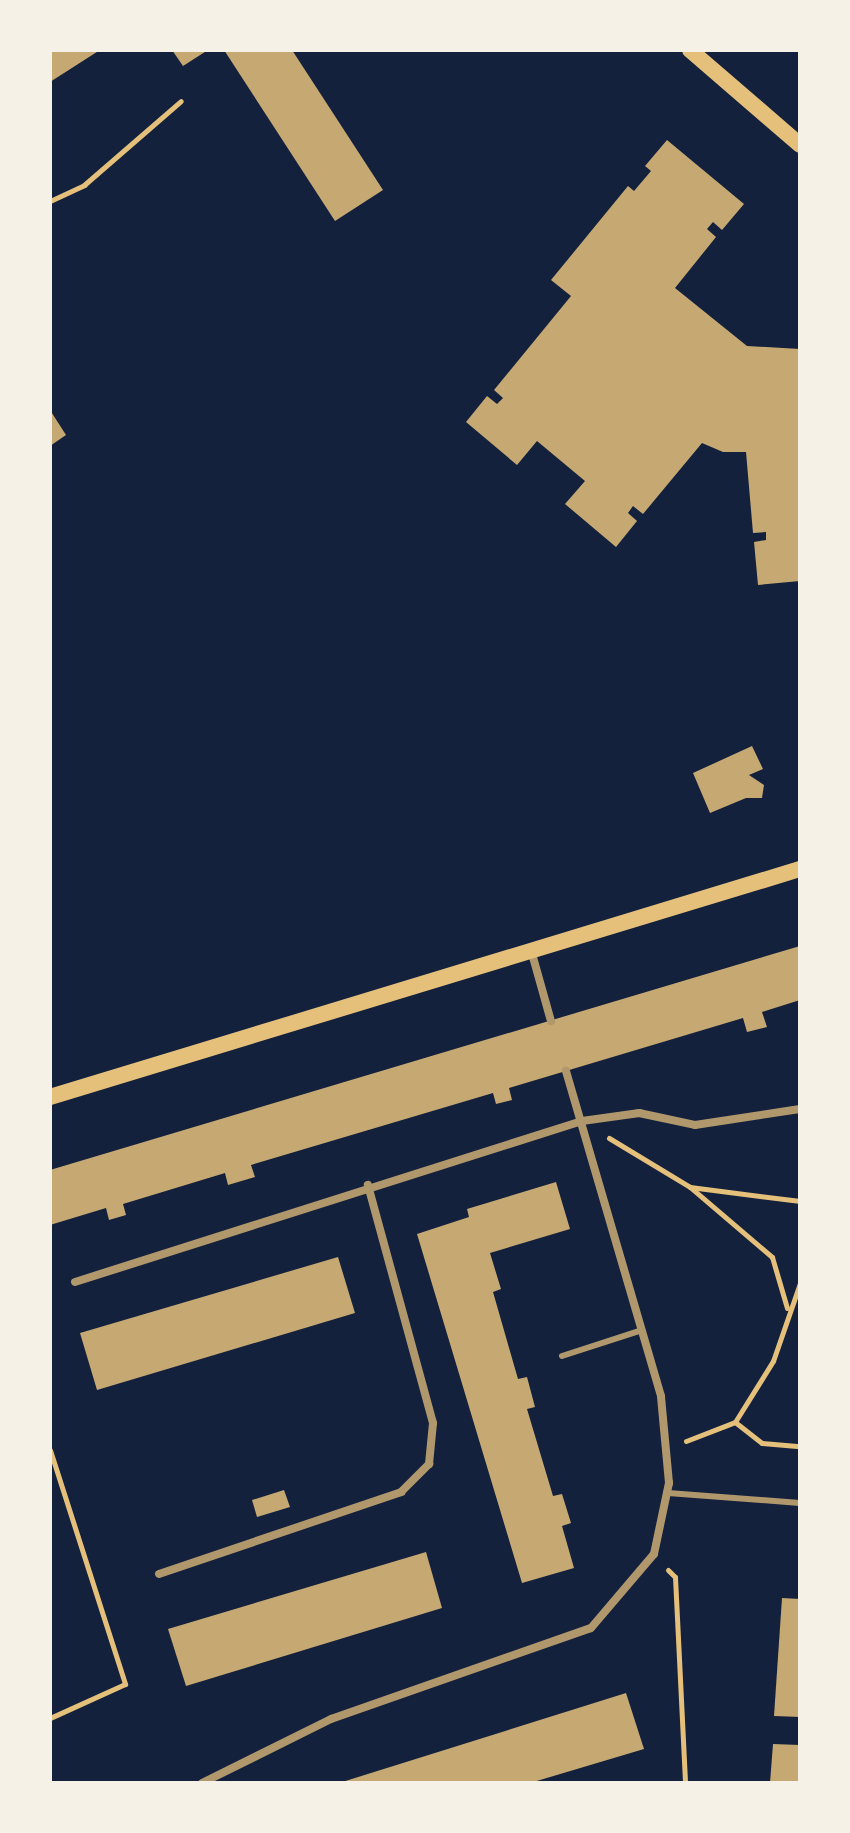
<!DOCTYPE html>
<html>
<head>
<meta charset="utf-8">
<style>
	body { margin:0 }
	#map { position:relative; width:850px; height:1833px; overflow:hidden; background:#14213d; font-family:"Public Sans",sans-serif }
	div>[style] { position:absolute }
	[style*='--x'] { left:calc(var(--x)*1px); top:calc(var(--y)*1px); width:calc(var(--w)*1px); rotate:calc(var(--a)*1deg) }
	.building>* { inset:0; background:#c6a872 }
	.path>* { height:5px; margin:-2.5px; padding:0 2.5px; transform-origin:2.5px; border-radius:2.5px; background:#e5c07b }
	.service>* { height:6px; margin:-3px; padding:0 3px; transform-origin:3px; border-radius:3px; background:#b1986c }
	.minor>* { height:8px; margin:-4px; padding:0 4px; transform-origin:4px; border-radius:4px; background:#b1986c }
	.secondary>* { height:16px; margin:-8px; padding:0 8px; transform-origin:8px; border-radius:8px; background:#e5c07b }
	span { translate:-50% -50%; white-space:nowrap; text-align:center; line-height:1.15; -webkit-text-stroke:8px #f6f1e7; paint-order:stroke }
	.frame { position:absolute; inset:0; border:52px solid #f6f1e7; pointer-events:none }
</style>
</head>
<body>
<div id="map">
	<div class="building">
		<i style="clip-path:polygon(50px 50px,100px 50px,50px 82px)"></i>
		<i style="clip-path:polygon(172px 50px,208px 50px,183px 66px)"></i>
		<i style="clip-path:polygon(224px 50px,292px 50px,383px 190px,335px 221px)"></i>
		<i style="clip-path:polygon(667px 140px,744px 204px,722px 230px,713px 222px,707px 229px,716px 237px,675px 288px,747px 346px,800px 349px,800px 581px,758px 585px,754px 542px,766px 540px,766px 532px,753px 533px,746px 452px,723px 452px,702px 443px,643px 514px,633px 506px,628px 513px,637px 521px,616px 547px,565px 504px,585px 481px,537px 441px,517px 465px,466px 422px,487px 396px,497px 404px,503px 398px,494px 390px,571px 296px,551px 280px,628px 186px,634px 191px,651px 171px,645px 166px)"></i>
		<i style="clip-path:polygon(50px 410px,66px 435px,50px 446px)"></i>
		<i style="clip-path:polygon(752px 746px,763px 769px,749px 775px,764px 785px,762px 798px,746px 798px,710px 813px,693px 773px)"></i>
		<i style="clip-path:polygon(800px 946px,800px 1000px,762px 1012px,767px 1027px,747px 1032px,743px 1018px,509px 1088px,512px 1100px,496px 1104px,493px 1093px,251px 1165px,255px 1177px,228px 1185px,225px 1173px,123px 1204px,126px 1215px,109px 1220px,106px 1208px,50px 1225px,50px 1170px)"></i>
		<i style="clip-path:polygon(556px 1182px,570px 1229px,490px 1253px,501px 1289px,493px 1292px,518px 1379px,527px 1377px,535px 1407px,527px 1409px,553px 1496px,562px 1494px,571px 1523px,562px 1526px,574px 1568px,522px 1583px,417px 1234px,469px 1217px,467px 1209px)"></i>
		<i style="clip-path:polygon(338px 1257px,355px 1313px,97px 1390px,80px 1333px)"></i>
		<i style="clip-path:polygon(284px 1490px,290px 1507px,257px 1517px,252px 1500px)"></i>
		<i style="clip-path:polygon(426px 1552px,442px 1608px,186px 1686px,168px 1629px)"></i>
		<i style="clip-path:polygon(782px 1598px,800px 1599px,800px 1717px,774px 1716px)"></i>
		<i style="clip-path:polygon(626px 1693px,644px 1749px,530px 1783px,339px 1783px)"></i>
		<i style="clip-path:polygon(773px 1744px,800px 1745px,800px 1783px,770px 1783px)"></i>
	</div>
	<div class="path">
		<i style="--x:50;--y:201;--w:38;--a:-25"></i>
		<i style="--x:84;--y:185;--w:128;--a:-40.9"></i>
		<i style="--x:609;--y:1138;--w:95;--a:31.2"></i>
		<i style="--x:787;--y:1308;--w:53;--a:-106.4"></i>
		<i style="--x:772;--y:1257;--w:108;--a:-139.5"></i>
		<i style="--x:690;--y:1187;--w:111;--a:7.3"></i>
		<i style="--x:735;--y:1422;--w:34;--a:38"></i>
		<i style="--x:762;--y:1443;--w:38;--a:5"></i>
		<i style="--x:686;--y:1441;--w:53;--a:-21.2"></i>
		<i style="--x:735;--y:1422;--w:72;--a:-58.1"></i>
		<i style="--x:773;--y:1361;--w:83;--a:-70.9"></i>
		<i style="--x:50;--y:1450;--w:246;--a:72.2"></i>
		<i style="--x:125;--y:1684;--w:82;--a:155.6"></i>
		<i style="--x:668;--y:1570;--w:10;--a:45"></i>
		<i style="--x:675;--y:1577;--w:206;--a:87.2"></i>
	</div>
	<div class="service">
		<i style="--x:562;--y:1356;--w:84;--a:-18"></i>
		<i style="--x:668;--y:1493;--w:132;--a:4.3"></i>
	</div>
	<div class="minor">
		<i style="--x:531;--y:950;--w:74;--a:74.3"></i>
		<i style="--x:75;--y:1282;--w:532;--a:-17.62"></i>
		<i style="--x:582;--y:1121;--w:58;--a:-8"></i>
		<i style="--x:639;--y:1113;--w:57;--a:12.1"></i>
		<i style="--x:695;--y:1125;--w:106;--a:-8.7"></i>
		<i style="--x:159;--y:1574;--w:256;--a:-18.7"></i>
		<i style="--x:401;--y:1492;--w:40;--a:-45"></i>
		<i style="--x:429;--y:1464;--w:41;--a:-84.4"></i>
		<i style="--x:433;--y:1423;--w:247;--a:-105.3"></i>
		<i style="--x:202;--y:1783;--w:144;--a:-26.4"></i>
		<i style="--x:331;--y:1719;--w:275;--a:-19.3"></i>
		<i style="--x:591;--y:1628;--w:97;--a:-49.6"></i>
		<i style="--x:654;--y:1554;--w:73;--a:-78.1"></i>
		<i style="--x:669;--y:1483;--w:87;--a:-95.3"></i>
		<i style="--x:661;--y:1396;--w:339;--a:-106.3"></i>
	</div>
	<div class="secondary">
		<i style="--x:690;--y:50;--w:145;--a:40.8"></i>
		<i style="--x:50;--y:1097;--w:784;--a:-16.91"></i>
	</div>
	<div class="frame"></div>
</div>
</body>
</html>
